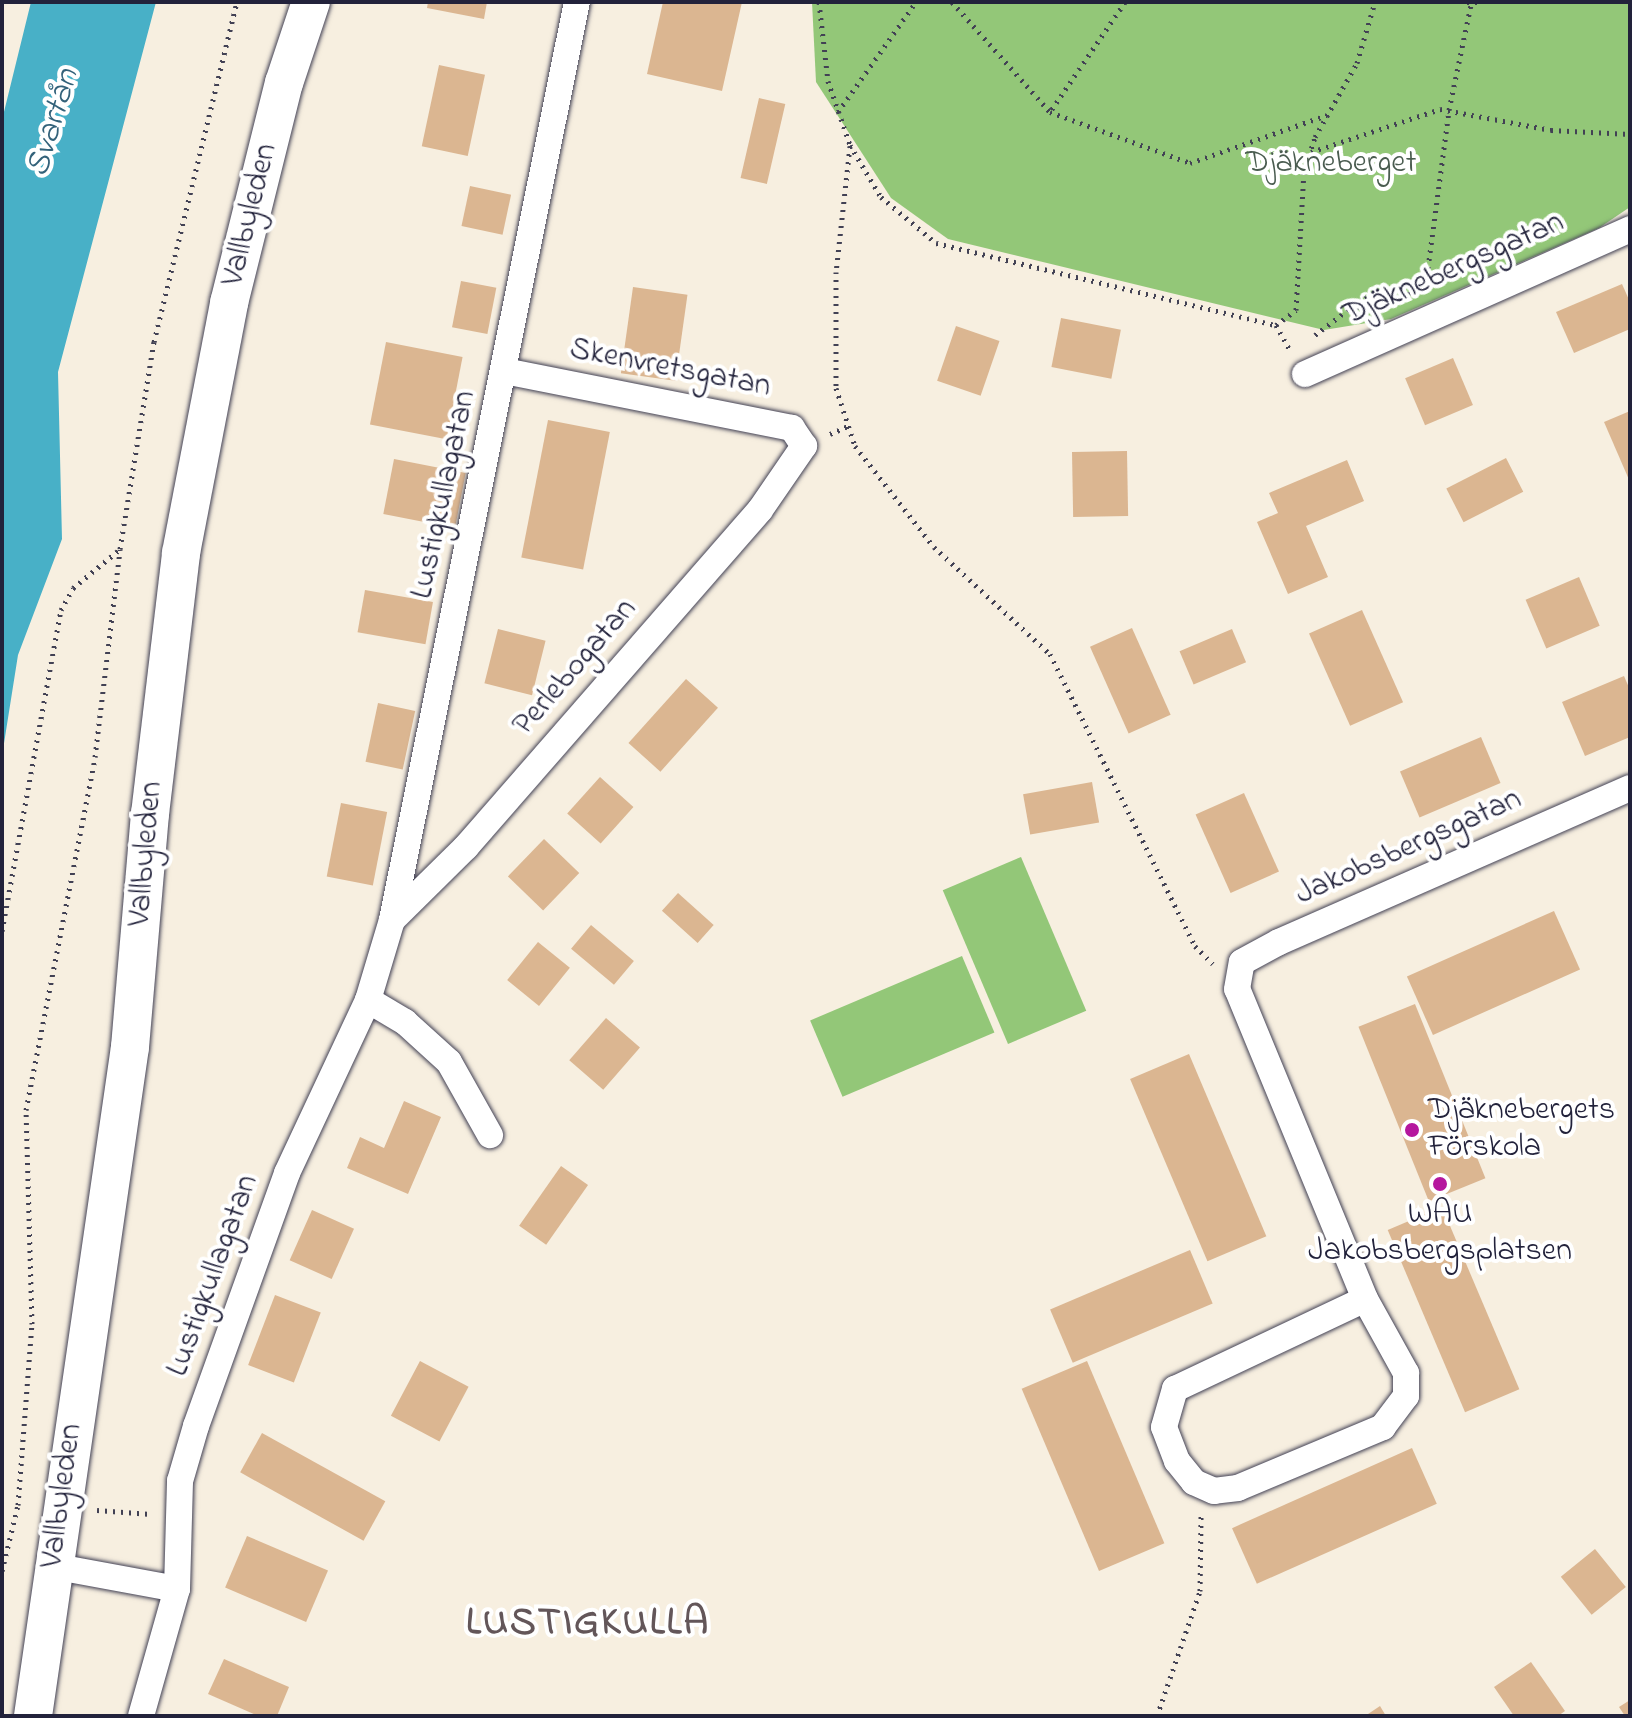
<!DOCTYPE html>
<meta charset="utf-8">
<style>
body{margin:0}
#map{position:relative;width:1632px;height:1718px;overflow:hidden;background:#f7efe0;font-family:"Indie Flower",sans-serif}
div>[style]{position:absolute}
.green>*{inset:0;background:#93c778;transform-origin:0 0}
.water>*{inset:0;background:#48b0c7}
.building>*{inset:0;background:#dbb691;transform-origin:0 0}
.path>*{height:5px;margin-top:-2.5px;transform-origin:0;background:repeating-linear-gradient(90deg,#424154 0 2px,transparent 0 8px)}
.roads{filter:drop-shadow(0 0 2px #424154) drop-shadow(0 0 2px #424154)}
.street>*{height:26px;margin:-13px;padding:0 13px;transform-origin:13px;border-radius:13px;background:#fff}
.secondary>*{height:38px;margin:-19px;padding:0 19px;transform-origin:19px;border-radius:19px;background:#fff}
.dots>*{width:22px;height:22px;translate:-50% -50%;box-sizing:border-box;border:4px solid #fff;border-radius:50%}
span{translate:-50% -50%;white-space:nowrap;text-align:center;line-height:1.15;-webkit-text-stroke:8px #fff;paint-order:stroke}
.park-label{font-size:32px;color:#4a5c50}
.street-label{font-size:32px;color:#22223b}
.poi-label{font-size:32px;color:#22223b}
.left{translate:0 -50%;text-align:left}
.water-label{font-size:34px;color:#33627a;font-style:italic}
.district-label{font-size:40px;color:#635659;font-weight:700;letter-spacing:2px}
.frame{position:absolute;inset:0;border:4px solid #22223b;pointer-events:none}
</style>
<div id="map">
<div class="green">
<div style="clip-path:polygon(812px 2px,1630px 2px,1630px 207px,1599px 228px,1391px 319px,1324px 330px,948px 239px,891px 198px,816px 82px)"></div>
<div style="left:1021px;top:857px;width:167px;height:85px;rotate:67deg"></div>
<div style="left:962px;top:956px;width:83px;height:165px;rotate:67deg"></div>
</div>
<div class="water">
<div style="clip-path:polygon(31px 2px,156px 2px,58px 372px,62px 539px,18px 655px,2px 756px,2px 120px)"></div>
</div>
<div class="building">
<div style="clip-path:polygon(428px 2px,487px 2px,484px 19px,427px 8px)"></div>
<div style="clip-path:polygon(663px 2px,742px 2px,722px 91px,647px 74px)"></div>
<div style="left:439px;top:65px;width:47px;height:83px;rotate:12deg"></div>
<div style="left:759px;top:98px;width:27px;height:82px;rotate:13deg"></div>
<div style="left:470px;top:186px;width:42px;height:41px;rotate:12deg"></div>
<div style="left:461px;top:281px;width:36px;height:47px;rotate:11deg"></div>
<div style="clip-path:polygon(1622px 284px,1630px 302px,1630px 329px,1574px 353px,1556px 312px)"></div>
<div style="left:633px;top:287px;width:55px;height:87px;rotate:8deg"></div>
<div style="left:1061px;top:318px;width:61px;height:50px;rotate:11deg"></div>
<div style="left:956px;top:326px;width:46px;height:58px;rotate:19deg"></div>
<div style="left:386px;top:342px;width:78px;height:84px;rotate:11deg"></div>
<div style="left:1453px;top:358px;width:51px;height:52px;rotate:67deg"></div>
<div style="clip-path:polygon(1630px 411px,1630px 482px,1604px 422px)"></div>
<div style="left:548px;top:420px;width:63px;height:140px;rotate:11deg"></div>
<div style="left:1127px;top:451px;width:65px;height:55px;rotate:89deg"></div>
<div style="left:1506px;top:458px;width:38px;height:67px;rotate:63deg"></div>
<div style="left:394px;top:459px;width:73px;height:56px;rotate:11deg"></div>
<div style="clip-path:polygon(1347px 460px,1364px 501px,1306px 526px,1328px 577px,1288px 594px,1257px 522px,1278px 513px,1269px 493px)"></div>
<div style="left:1579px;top:577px;width:53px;height:58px;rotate:67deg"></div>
<div style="left:365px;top:590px;width:69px;height:43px;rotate:10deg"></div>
<div style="left:1362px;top:610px;width:101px;height:58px;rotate:66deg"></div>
<div style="left:1132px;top:628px;width:95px;height:46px;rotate:66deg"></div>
<div style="left:498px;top:629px;width:49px;height:56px;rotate:14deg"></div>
<div style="left:1232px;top:629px;width:36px;height:57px;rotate:67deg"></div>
<div style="clip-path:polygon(1624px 676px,1630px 690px,1630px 737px,1585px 756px,1562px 702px)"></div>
<div style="left:686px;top:679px;width:43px;height:86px;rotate:42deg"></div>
<div style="left:378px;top:703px;width:38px;height:60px;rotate:12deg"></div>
<div style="left:1481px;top:737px;width:50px;height:88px;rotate:67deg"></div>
<div style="left:600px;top:777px;width:45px;height:49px;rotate:42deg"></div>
<div style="left:1092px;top:782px;width:41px;height:70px;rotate:80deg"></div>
<div style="left:1244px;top:793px;width:86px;height:53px;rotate:66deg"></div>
<div style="left:341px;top:803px;width:47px;height:75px;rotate:11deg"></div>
<div style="left:544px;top:839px;width:49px;height:52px;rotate:44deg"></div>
<div style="left:678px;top:893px;width:48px;height:24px;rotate:42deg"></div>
<div style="left:1554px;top:911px;width:64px;height:161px;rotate:66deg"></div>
<div style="left:591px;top:925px;width:56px;height:31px;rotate:40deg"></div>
<div style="left:538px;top:942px;width:41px;height:49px;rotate:39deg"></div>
<div style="left:1415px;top:1004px;width:188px;height:61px;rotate:68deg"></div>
<div style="left:606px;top:1018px;width:45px;height:56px;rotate:41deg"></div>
<div style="left:1189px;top:1054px;width:198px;height:64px;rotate:67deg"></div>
<div style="clip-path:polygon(404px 1101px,441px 1117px,408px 1194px,347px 1168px,360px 1137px,384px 1148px)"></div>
<div style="left:561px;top:1166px;width:33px;height:73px;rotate:35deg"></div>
<div style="left:1442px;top:1207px;width:198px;height:59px;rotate:67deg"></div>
<div style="left:312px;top:1210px;width:46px;height:55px;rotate:24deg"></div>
<div style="left:1190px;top:1250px;width:58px;height:152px;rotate:67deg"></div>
<div style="left:275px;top:1295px;width:49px;height:75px;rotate:21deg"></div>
<div style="left:420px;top:1361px;width:55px;height:62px;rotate:28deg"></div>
<div style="left:1087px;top:1361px;width:198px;height:71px;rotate:67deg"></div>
<div style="left:262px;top:1433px;width:141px;height:45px;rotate:29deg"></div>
<div style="left:1412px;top:1448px;width:61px;height:197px;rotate:66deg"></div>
<div style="left:247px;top:1536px;width:88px;height:56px;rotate:23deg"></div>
<div style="left:1595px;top:1549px;width:49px;height:44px;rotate:51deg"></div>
<div style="clip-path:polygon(224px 1659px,289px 1687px,277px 1716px,258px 1716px,208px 1694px)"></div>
<div style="clip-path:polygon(1531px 1662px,1565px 1711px,1558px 1716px,1514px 1716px,1494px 1687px)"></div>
<div style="clip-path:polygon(1630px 1700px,1630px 1716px,1625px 1716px,1619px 1707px)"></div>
<div style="clip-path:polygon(1380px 1706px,1386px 1716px,1365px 1716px)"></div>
</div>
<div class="path">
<div style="left:819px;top:2px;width:80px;rotate:83.5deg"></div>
<div style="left:828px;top:81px;width:68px;rotate:71deg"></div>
<div style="left:850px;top:145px;width:61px;rotate:59.2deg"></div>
<div style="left:881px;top:197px;width:72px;rotate:39.9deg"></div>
<div style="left:936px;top:243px;width:350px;rotate:13.6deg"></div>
<div style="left:1276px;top:325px;width:25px;rotate:-37deg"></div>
<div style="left:1296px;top:310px;width:139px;rotate:-86.7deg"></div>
<div style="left:1304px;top:171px;width:36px;rotate:-72deg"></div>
<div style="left:1315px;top:137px;width:85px;rotate:-60.4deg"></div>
<div style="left:1357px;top:63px;width:64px;rotate:-73.6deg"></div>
<div style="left:952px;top:2px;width:147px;rotate:48.3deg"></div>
<div style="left:1125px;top:2px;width:133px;rotate:124.3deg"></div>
<div style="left:1050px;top:112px;width:149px;rotate:20deg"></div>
<div style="left:1190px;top:163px;width:145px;rotate:-19.3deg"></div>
<div style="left:1467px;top:2px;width:12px"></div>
<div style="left:838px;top:112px;width:135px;rotate:-54.7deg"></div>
<div style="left:850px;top:146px;width:127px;rotate:96.3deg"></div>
<div style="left:836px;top:272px;width:116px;rotate:90deg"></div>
<div style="left:836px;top:388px;width:61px;rotate:71.9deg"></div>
<div style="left:855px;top:446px;width:128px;rotate:52deg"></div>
<div style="left:934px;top:547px;width:158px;rotate:42.7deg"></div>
<div style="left:1050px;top:654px;width:326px;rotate:63.6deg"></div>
<div style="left:1195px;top:946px;width:25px;rotate:45deg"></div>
<div style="left:1311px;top:152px;width:136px;rotate:-18.4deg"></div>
<div style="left:1440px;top:109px;width:113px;rotate:10.7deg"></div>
<div style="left:1551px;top:130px;width:79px;rotate:2.9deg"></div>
<div style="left:1276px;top:325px;width:31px;rotate:61deg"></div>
<div style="left:1315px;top:335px;width:43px;rotate:-37.4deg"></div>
<div style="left:1349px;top:309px;width:62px;rotate:-14deg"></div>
<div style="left:1409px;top:294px;width:32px;rotate:-54deg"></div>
<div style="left:1428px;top:268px;width:159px;rotate:-82.4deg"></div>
<div style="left:1449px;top:110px;width:107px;rotate:-78.2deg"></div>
<div style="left:830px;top:434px;width:20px;rotate:-24deg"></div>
<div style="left:2px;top:931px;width:326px;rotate:-79.6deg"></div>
<div style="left:61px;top:610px;width:25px;rotate:-61deg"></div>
<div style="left:73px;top:588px;width:60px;rotate:-39.6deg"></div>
<div style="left:97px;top:1510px;width:54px;rotate:4.2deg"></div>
<div style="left:2px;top:1571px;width:68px;rotate:-76.4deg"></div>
<div style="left:18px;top:1505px;width:182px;rotate:-85.6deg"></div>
<div style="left:32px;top:1324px;width:214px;rotate:-91.6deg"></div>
<div style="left:26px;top:1110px;width:360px;rotate:-78.9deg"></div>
<div style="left:95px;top:757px;width:209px;rotate:-83.1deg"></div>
<div style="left:120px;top:549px;width:210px;rotate:-80.7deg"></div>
<div style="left:154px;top:342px;width:350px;rotate:-76.3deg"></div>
<div style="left:1157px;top:1716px;width:132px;rotate:-71deg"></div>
<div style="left:1200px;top:1591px;width:75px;rotate:-89.2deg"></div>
</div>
<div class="roads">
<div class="street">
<div style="left:1305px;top:374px;width:356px;rotate:-24deg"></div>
<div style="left:392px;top:920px;width:104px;rotate:-44.6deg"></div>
<div style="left:466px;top:847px;width:447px;rotate:-48.9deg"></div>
<div style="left:760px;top:510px;width:78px;rotate:-55.5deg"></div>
<div style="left:804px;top:446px;width:22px;rotate:-124deg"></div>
<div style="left:792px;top:428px;width:293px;rotate:-168.8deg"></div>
<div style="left:368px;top:1000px;width:43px;rotate:30.7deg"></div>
<div style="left:405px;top:1022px;width:59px;rotate:42.3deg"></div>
<div style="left:449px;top:1062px;width:84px;rotate:60.7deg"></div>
<div style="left:1365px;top:1299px;width:85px;rotate:61deg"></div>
<div style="left:1406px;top:1373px;width:23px;rotate:90deg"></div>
<div style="left:1406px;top:1396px;width:39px;rotate:127deg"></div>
<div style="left:1383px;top:1427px;width:157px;rotate:157.2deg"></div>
<div style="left:1238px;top:1488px;width:24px;rotate:173deg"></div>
<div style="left:1214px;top:1491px;width:22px;rotate:-156deg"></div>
<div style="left:1194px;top:1482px;width:27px;rotate:-129deg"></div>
<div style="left:1177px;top:1461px;width:36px;rotate:-111deg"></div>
<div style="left:1164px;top:1427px;width:40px;rotate:-74deg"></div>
<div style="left:1175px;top:1389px;width:210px;rotate:-25.3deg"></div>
<div style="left:1365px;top:1299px;width:335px;rotate:-112.4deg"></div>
<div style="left:1237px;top:989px;width:27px;rotate:-80deg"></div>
<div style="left:1242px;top:962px;width:42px;rotate:-28.4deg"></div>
<div style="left:1279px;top:942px;width:383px;rotate:-23.7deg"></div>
<div style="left:52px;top:1566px;width:127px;rotate:10.4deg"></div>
<div style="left:141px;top:1716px;width:132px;rotate:-74.2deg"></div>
<div style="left:177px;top:1589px;width:108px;rotate:-88.4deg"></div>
<div style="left:180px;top:1481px;width:57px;rotate:-73.8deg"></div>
<div style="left:196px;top:1426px;width:269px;rotate:-70.2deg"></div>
<div style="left:287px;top:1173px;width:191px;rotate:-64.9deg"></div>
<div style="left:368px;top:1000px;width:84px;rotate:-73.3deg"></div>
<div style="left:392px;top:920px;width:936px;rotate:-78.61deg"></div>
</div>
<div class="secondary">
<div style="left:33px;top:1716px;width:676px;rotate:-81.75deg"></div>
<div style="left:130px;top:1047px;width:234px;rotate:-85.1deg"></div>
<div style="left:150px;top:814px;width:263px;rotate:-83.2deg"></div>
<div style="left:181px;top:553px;width:255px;rotate:-79.1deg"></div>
<div style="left:229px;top:303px;width:227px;rotate:-76deg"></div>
<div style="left:284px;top:83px;width:85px;rotate:-71.6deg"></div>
</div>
</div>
<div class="dots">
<div style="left:1412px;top:1130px;background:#b5179e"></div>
<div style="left:1440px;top:1184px;background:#b5179e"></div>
</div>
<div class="park-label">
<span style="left:1331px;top:164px">Djäkneberget</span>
</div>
<div class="street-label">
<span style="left:251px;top:215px;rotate:-76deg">Vallbyleden</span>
<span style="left:1454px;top:270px;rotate:-24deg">Djäknebergsgatan</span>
<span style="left:670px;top:369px;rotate:11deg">Skenvretsgatan</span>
<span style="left:445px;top:495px;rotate:-78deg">Lustigkullagatan</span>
<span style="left:576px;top:668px;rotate:-49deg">Perlebogatan</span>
<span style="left:1409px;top:848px;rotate:-24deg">Jakobsbergsgatan</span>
<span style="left:147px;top:854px;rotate:-85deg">Vallbyleden</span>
<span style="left:214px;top:1276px;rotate:-70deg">Lustigkullagatan</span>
<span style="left:63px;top:1496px;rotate:-82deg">Vallbyleden</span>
</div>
<div class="poi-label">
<span class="left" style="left:1428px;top:1130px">Djäknebergets<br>Förskola</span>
<span style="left:1440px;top:1234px">WAU<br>Jakobsbergsplatsen</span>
</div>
<div class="water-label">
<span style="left:54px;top:123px;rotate:-73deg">Svartån</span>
</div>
<div class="district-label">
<span style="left:588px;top:1624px">LUSTIGKULLA</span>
</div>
<div class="frame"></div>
</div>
